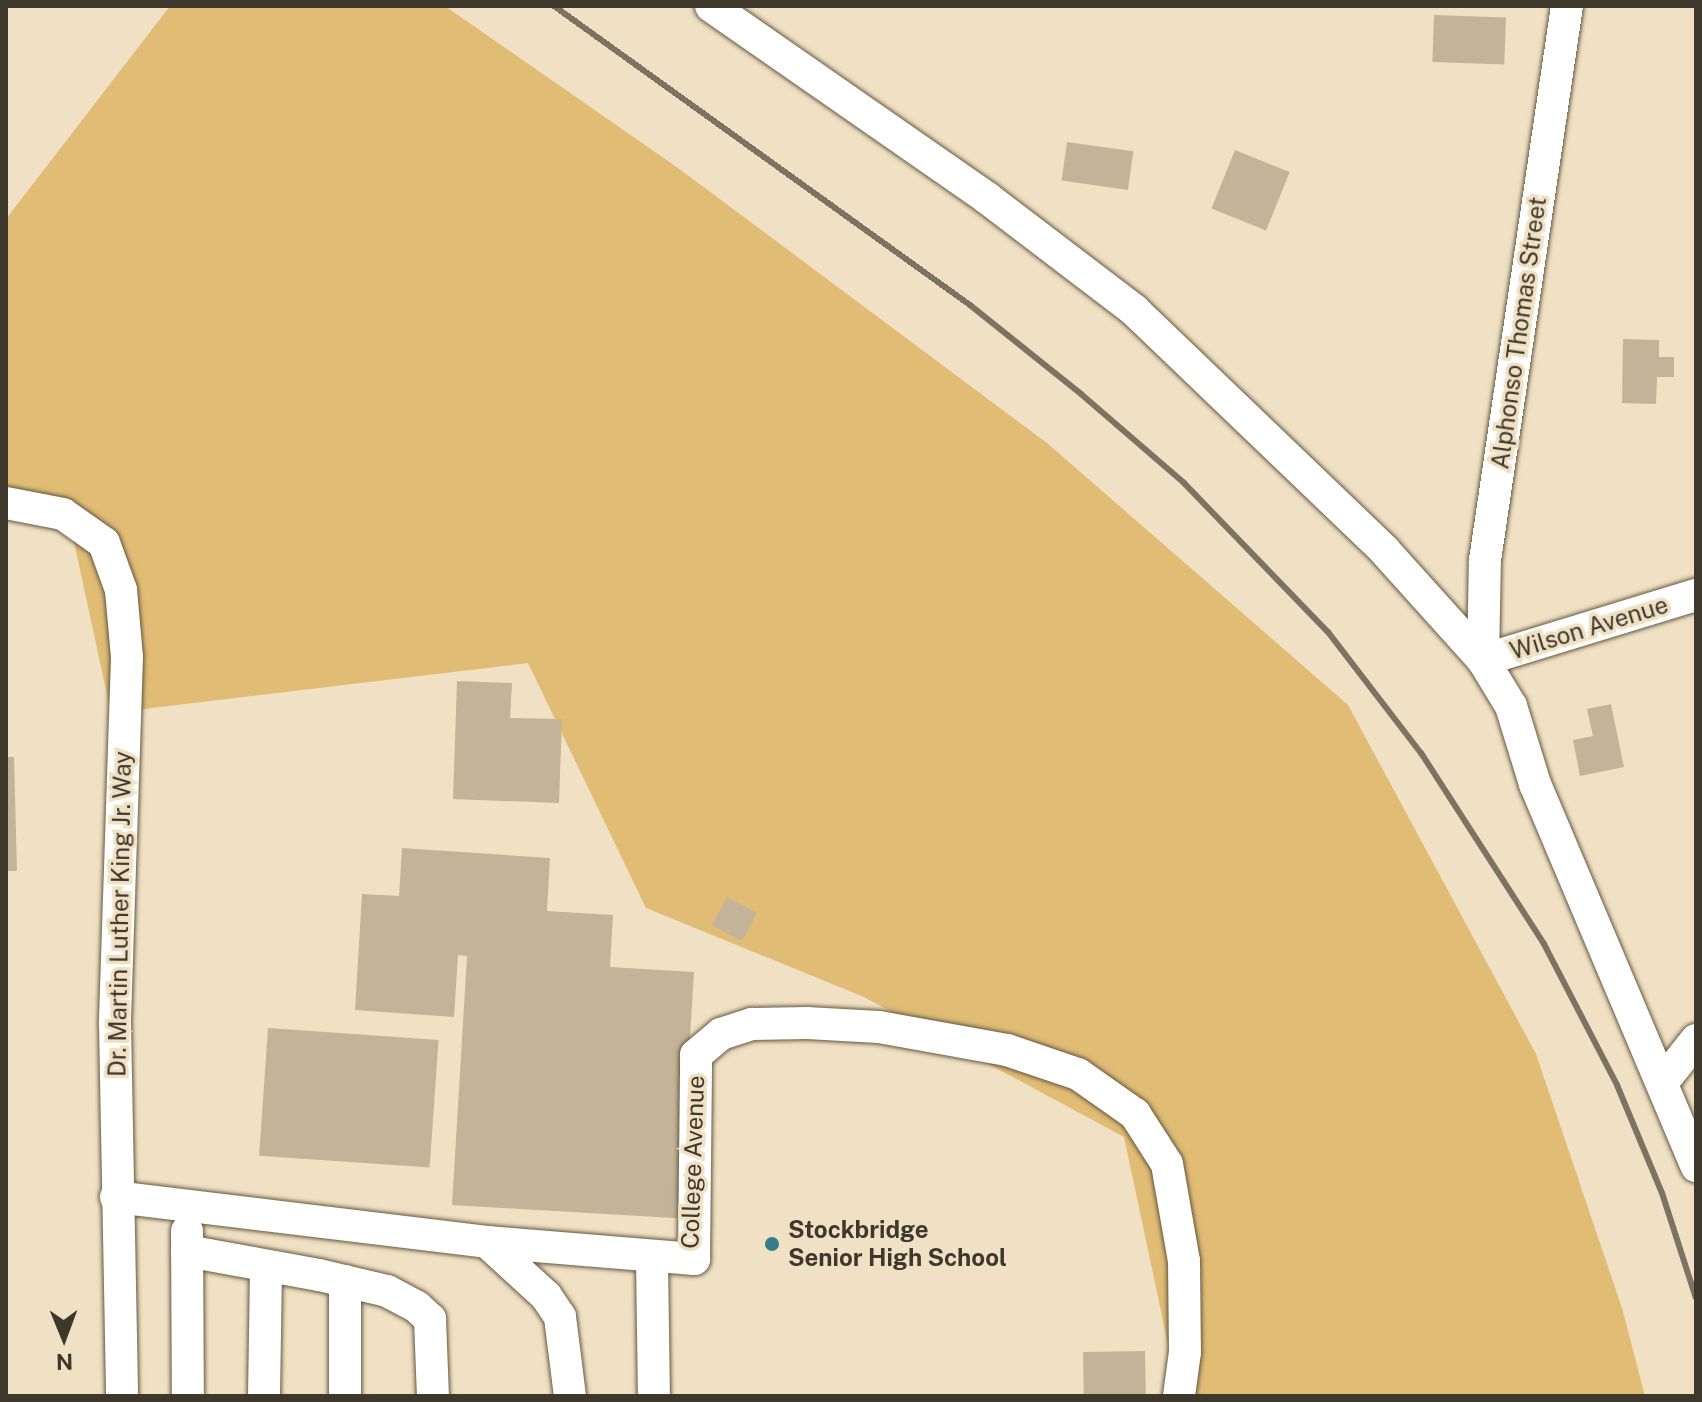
<!DOCTYPE html>
<style>
body{margin:0}
#map{position:relative;width:1702px;height:1402px;overflow:hidden;background:#f0e1c4;font-family:"Public Sans",sans-serif}
div>[style]{position:absolute}
.green>*{inset:0;background:#e1bc75}
.building>*{inset:0;background:#c3b499;transform-origin:0 0}
.roads{filter:drop-shadow(0 0 2px #65573f) drop-shadow(0 0 2px #65573f)}
.minor>*{height:32px;margin:-16px;padding:0 16px;transform-origin:16px;border-radius:16px;background:#fff}
.rail>*{height:6px;margin:-3px;padding:0 3px;transform-origin:3px;border-radius:3px;background:#7d7362}
.dots>*{width:22px;height:22px;translate:-50% -50%;box-sizing:border-box;border:4px solid #f0e1c4;border-radius:50%}
span{translate:-50% -50%;white-space:nowrap;text-align:center;line-height:1.15;-webkit-text-stroke:7px #f0e1c4;paint-order:stroke}
.street-label{font-size:24px;color:#3d372c}
.poi-label{font-size:24px;color:#3d372c;font-weight:700}
.left{translate:0 -50%;text-align:left}
.frame{position:absolute;inset:0;border:8px solid #3d372c;pointer-events:none}
.north{position:absolute;left:24px;top:1298px;width:80px;height:80px;-webkit-text-stroke:6px #f0e1c4;paint-order:stroke;rotate:179deg;font-size:22px;font-weight:700;line-height:32px;text-align:center;color:#3d372c}
.north::after{content:'';display:block;margin:auto;width:28px;height:36px;background:#3d372c;clip-path:polygon(50% 0,100% 100%,50% 72%,0 100%)}
</style>
<div id="map">
<div class="green">
<div style="clip-path:polygon(170px 6px,445px 6px,678px 168px,1047px 443px,1348px 705px,1536px 1054px,1622px 1308px,1645px 1396px,1179px 1396px,1124px 1137px,864px 997px,646px 908px,528px 663px,111px 713px,66px 505px,6px 504px,6px 219px)"></div>
</div>
<div class="building">
<div style="left:1434px;top:15px;width:72px;height:47px;rotate:2deg"></div>
<div style="left:1067px;top:142px;width:67px;height:39px;rotate:8deg"></div>
<div style="left:1235px;top:150px;width:59px;height:63px;rotate:22deg"></div>
<div style="clip-path:polygon(1623px 339px,1659px 340px,1659px 357px,1674px 357px,1674px 377px,1657px 377px,1656px 404px,1622px 403px)"></div>
<div style="clip-path:polygon(457px 681px,512px 683px,510px 718px,562px 719px,559px 803px,453px 799px)"></div>
<div style="clip-path:polygon(1611px 704px,1624px 767px,1580px 776px,1573px 740px,1593px 736px,1587px 709px)"></div>
<div style="clip-path:polygon(6px 757px,14px 757px,17px 871px,6px 871px)"></div>
<div style="clip-path:polygon(402px 848px,550px 858px,547px 911px,613px 915px,610px 967px,694px 972px,680px 1202px,691px 1219px,452px 1205px,467px 956px,458px 955px,454px 1017px,355px 1010px,362px 894px,399px 896px)"></div>
<div style="left:727px;top:897px;width:34px;height:32px;rotate:28deg"></div>
<div style="left:268px;top:1028px;width:171px;height:128px;rotate:4deg"></div>
<div style="left:1145px;top:1351px;width:45px;height:62px;rotate:89deg"></div>
</div>
<div class="roads">
<div class="minor">
<div style="left:711px;top:6px;width:336px;rotate:34.8deg"></div>
<div style="left:987px;top:198px;width:185px;rotate:37.3deg"></div>
<div style="left:1134px;top:310px;width:347px;rotate:43.8deg"></div>
<div style="left:1384px;top:550px;width:148px;rotate:48deg"></div>
<div style="left:1483px;top:660px;width:54px;rotate:58.7deg"></div>
<div style="left:1511px;top:706px;width:82px;rotate:72.9deg"></div>
<div style="left:1535px;top:784px;width:415px;rotate:67.1deg"></div>
<div style="left:6px;top:503px;width:58px;rotate:10.9deg"></div>
<div style="left:63px;top:514px;width:50px;rotate:35.3deg"></div>
<div style="left:104px;top:543px;width:50px;rotate:70.1deg"></div>
<div style="left:121px;top:590px;width:67px;rotate:84.9deg"></div>
<div style="left:127px;top:657px;width:368px;rotate:91.9deg"></div>
<div style="left:115px;top:1025px;width:371px;rotate:88.9deg"></div>
<div style="left:1483px;top:660px;width:100px;rotate:-88.9deg"></div>
<div style="left:1485px;top:560px;width:560px;rotate:-81.58deg"></div>
<div style="left:1483px;top:660px;width:223px;rotate:-17deg"></div>
<div style="left:1662px;top:1083px;width:55px;rotate:-51.7deg"></div>
<div style="left:116px;top:1197px;width:374px;rotate:6.9deg"></div>
<div style="left:487px;top:1242px;width:208px;rotate:4.7deg"></div>
<div style="left:694px;top:1259px;width:204px;rotate:-89.4deg"></div>
<div style="left:696px;top:1055px;width:33px;rotate:-40deg"></div>
<div style="left:721px;top:1034px;width:33px;rotate:-18deg"></div>
<div style="left:752px;top:1024px;width:55px;rotate:-1deg"></div>
<div style="left:807px;top:1023px;width:72px;rotate:3.2deg"></div>
<div style="left:879px;top:1027px;width:130px;rotate:10.2deg"></div>
<div style="left:1007px;top:1050px;width:75px;rotate:18.7deg"></div>
<div style="left:1078px;top:1074px;width:70px;rotate:35.1deg"></div>
<div style="left:1135px;top:1114px;width:59px;rotate:57.4deg"></div>
<div style="left:1167px;top:1164px;width:98px;rotate:80.1deg"></div>
<div style="left:1184px;top:1261px;width:91px;rotate:89.4deg"></div>
<div style="left:1185px;top:1352px;width:44px;rotate:97.8deg"></div>
<div style="left:187px;top:1231px;width:165px;rotate:89.7deg"></div>
<div style="left:487px;top:1242px;width:80px;rotate:42.5deg"></div>
<div style="left:546px;top:1296px;width:25px;rotate:56deg"></div>
<div style="left:560px;top:1317px;width:80px;rotate:82.8deg"></div>
<div style="left:187px;top:1251px;width:134px;rotate:10.3deg"></div>
<div style="left:319px;top:1275px;width:70px;rotate:13.2deg"></div>
<div style="left:387px;top:1291px;width:34px;rotate:28deg"></div>
<div style="left:417px;top:1307px;width:18px;rotate:43deg"></div>
<div style="left:430px;top:1319px;width:77px;rotate:87.8deg"></div>
<div style="left:652px;top:1258px;width:138px;rotate:89.2deg"></div>
<div style="left:264px;top:1396px;width:130px;rotate:-89.1deg"></div>
<div style="left:345px;top:1396px;width:115px;rotate:-90deg"></div>
</div>
</div>
<div class="rail">
<div style="left:554px;top:6px;width:512px;rotate:35.71deg"></div>
<div style="left:970px;top:305px;width:142px;rotate:38.7deg"></div>
<div style="left:1081px;top:394px;width:136px;rotate:40.8deg"></div>
<div style="left:1184px;top:483px;width:207px;rotate:46deg"></div>
<div style="left:1328px;top:632px;width:153px;rotate:52.5deg"></div>
<div style="left:1421px;top:753px;width:227px;rotate:57.2deg"></div>
<div style="left:1544px;top:944px;width:159px;rotate:62.6deg"></div>
<div style="left:1617px;top:1085px;width:117px;rotate:67.4deg"></div>
<div style="left:1662px;top:1193px;width:110px;rotate:72.1deg"></div>
</div>
<div class="dots">
<div style="left:772px;top:1244px;background:#397c8c"></div>
</div>
<div class="street-label">
<span style="left:1519px;top:333px;rotate:-82deg">Alphonso Thomas Street</span>
<span style="left:1589px;top:628px;rotate:-17deg">Wilson Avenue</span>
<span style="left:120px;top:914px;rotate:-89deg">Dr. Martin Luther King Jr. Way</span>
<span style="left:693px;top:1162px;rotate:-88deg">College Avenue</span>
</div>
<div class="poi-label">
<span class="left" style="left:788px;top:1244px">Stockbridge<br>Senior High School</span>
</div>
<div class="frame"></div>
<div class="north">N</div>
</div>
